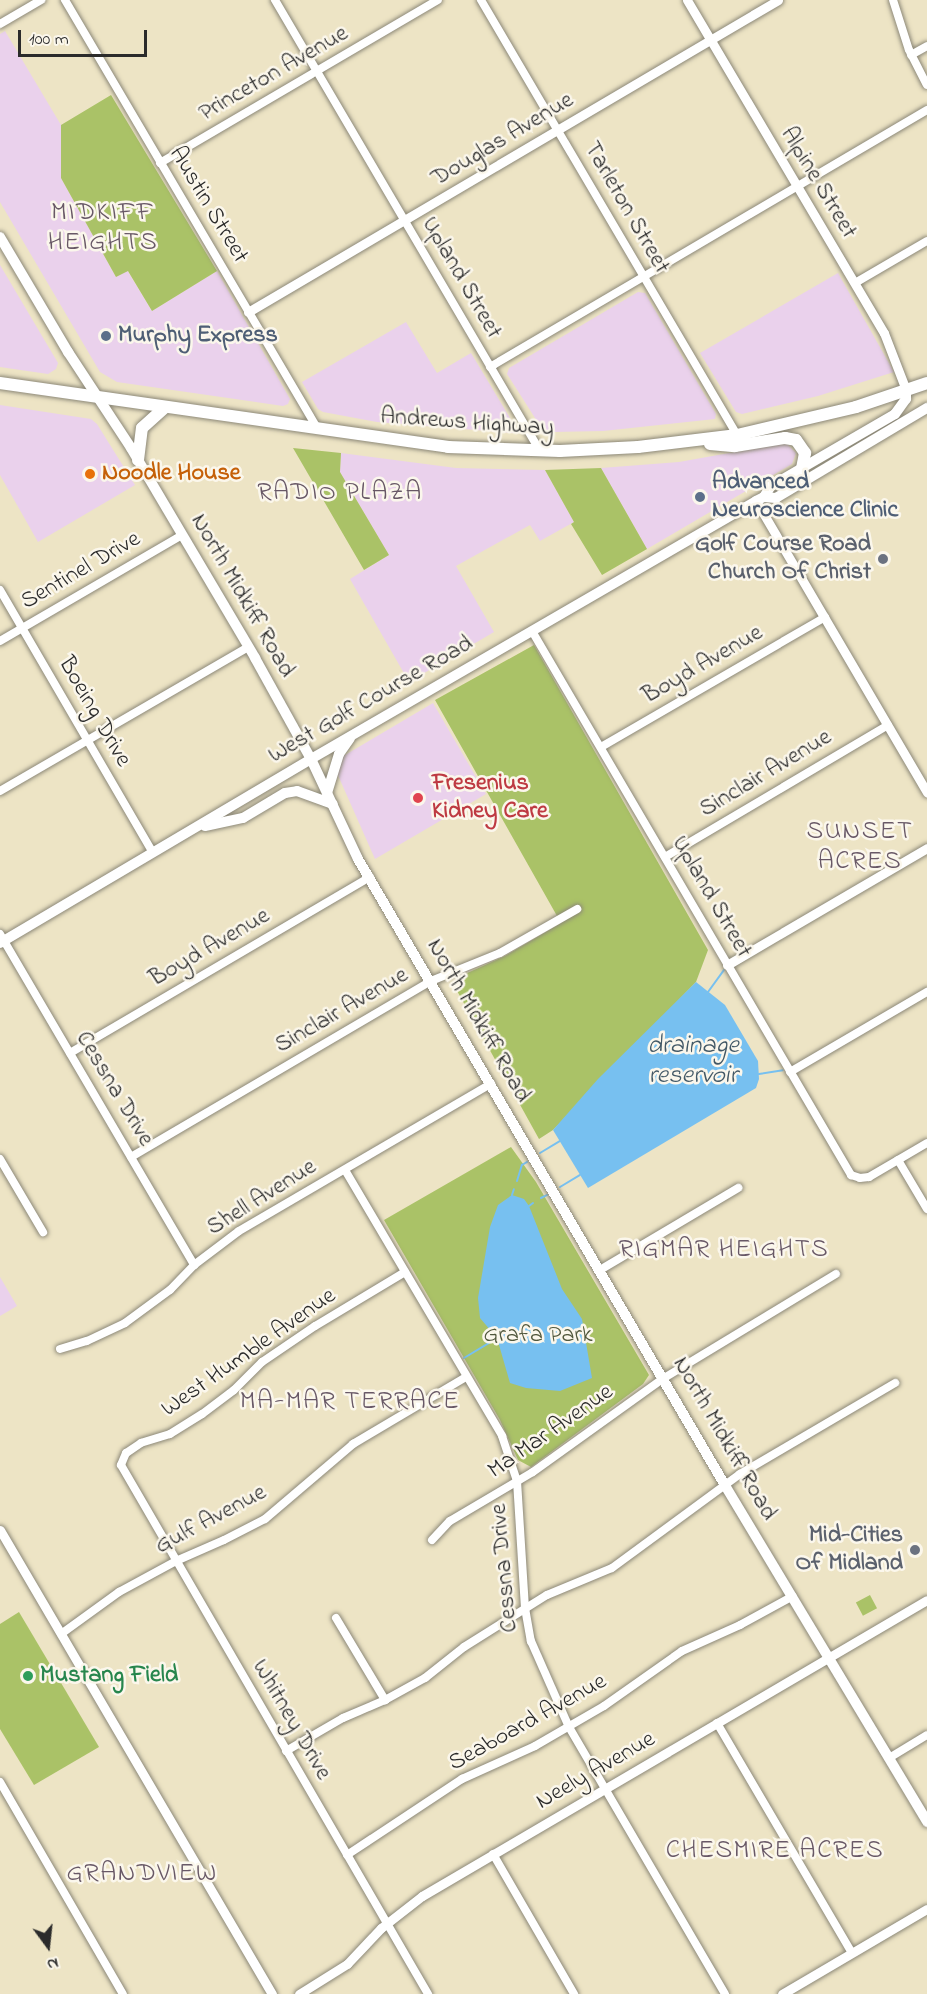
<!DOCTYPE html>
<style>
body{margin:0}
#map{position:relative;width:927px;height:1994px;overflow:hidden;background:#ede4c5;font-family:"Indie Flower",sans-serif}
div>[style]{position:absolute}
.built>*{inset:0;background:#ead1ec}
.green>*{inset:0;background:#aac267;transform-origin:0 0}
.water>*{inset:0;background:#77c0f0}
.stream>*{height:2px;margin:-1px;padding:0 1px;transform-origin:1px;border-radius:1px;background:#77c0f0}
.roads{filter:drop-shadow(0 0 2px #8c8878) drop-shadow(0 0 2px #8c8878)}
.minor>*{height:8px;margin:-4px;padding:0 4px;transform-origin:4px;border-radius:4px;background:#fff}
.tertiary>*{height:9px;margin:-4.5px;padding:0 4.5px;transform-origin:4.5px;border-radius:4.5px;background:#fff}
.secondary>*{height:10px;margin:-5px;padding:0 5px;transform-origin:5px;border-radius:5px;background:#fff}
.primary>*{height:12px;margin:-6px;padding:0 6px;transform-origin:6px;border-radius:6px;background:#fff}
.dots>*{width:16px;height:16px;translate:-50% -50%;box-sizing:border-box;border:3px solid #fbf7ec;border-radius:50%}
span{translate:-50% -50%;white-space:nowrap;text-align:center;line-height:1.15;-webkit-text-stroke:5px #fbf7ec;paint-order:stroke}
.street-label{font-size:24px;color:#2b2b2b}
.service-label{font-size:24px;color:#4e5e75;font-weight:700}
.left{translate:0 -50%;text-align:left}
.food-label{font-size:24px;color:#c56008;font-weight:700}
.worship-label{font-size:24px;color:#5b616d;font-weight:700}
.right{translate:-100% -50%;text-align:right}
.health-label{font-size:24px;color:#be3a42;font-weight:700}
.park-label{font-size:24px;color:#51583d}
.leisure-label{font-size:24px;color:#27864d;font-weight:700}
.neighbourhood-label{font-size:26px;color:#685866;letter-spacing:1.5px}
.water-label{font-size:26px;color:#425866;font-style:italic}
.north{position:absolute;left:18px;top:1916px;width:60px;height:60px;-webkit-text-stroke:4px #fbf7ec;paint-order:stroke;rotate:165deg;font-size:16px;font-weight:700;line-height:24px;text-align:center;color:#2b2b2b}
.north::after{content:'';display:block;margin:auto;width:21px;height:27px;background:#2b2b2b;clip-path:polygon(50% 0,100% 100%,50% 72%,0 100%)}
.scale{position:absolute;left:18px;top:30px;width:129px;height:27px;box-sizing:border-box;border:3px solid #2b2b2b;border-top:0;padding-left:8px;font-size:18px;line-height:21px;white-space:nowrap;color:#2b2b2b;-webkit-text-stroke:4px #fbf7ec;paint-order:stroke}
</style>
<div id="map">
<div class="built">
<div style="clip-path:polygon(5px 31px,61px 125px,61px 178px,116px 277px,127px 270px,152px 311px,217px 271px,290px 399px,288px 404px,283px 406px,117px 382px,100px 372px,0 202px,0 34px)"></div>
<div style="clip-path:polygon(0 265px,58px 363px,56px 369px,48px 374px,0 367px)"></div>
<div style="clip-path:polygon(838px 273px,894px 372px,818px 396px,742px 414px,736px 412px,700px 353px)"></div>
<div style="clip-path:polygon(638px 292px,645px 293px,716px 414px,715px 419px,603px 431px,553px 432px,542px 429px,507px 374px,509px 368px)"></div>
<div style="clip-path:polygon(406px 322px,437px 373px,471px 353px,513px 423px,513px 433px,377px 422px,323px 412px,318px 409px,302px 382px)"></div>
<div style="clip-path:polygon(0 405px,91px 419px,97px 424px,135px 485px,38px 542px,0 475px)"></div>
<div style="clip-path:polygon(780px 444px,787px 444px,796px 453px,792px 464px,647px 549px,601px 468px,679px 462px)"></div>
<div style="clip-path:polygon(341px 453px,456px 468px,545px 470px,574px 522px,540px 541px,530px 525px,456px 566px,494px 632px,409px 682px,350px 579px,389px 555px,340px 472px)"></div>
<div style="clip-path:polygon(433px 703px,486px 794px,375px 859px,337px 773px,340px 758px)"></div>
<div style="clip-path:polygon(0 1277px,17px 1306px,0 1316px)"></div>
</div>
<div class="green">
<div style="clip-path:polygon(111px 95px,217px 271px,152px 311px,128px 271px,116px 277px,61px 178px,61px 125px)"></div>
<div style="clip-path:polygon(293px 448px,341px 453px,340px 472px,389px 555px,364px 570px)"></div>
<div style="clip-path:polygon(601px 468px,647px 549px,602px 575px,571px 524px,574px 522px,545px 470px)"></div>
<div style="clip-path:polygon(534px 645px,708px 950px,696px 982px,553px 1130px,539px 1139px,456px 989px,465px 974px,505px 956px,561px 923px,435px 700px)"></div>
<div style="clip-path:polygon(511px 1147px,536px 1182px,649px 1375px,643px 1384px,531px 1467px,518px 1460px,500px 1420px,384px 1220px)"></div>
<div style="left:870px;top:1595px;width:15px;height:16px;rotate:62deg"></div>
<div style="clip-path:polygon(19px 1612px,99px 1747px,34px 1785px,0 1729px,0 1624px)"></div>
</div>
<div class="water">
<div style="clip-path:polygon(696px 982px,725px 1005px,758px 1061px,759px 1079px,756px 1088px,588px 1188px,553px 1130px,598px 1079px)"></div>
<div style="clip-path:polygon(512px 1195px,524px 1199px,529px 1206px,562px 1289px,582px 1319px,592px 1378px,560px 1391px,526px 1388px,510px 1383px,497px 1338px,480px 1318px,478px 1298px,490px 1227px,498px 1205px)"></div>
</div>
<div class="stream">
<div style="left:708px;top:992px;width:27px;rotate:-54deg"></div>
<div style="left:759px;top:1074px;width:24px;rotate:-9deg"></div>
<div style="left:540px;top:1153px;width:23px;rotate:-31deg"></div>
<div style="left:517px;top:1181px;width:17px;rotate:-73deg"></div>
<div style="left:522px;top:1165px;width:6px;rotate:-31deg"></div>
<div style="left:560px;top:1187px;width:23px;rotate:-31deg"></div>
<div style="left:512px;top:1195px;width:6px;rotate:-72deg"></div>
<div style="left:541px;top:1198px;width:7px;rotate:-27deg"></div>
<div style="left:529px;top:1206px;width:5px;rotate:-37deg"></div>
<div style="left:464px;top:1358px;width:39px;rotate:-31deg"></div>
</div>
<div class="roads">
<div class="minor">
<div style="left:65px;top:0;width:497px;rotate:59.5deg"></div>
<div style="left:275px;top:0;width:523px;rotate:59.56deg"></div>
<div style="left:481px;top:0;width:505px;rotate:59.52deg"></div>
<div style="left:893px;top:0;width:52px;rotate:72.3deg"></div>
<div style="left:909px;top:50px;width:39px;rotate:63deg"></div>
<div style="left:0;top:24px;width:48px;rotate:-30.3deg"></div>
<div style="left:911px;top:55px;width:18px;rotate:-29deg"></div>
<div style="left:160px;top:163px;width:322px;rotate:-30.4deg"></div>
<div style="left:855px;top:283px;width:83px;rotate:-30.3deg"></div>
<div style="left:490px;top:367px;width:507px;rotate:-30.46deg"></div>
<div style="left:0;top:590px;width:304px;rotate:59.8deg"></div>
<div style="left:532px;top:631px;width:631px;rotate:59.61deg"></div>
<div style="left:851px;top:1175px;width:9px;rotate:18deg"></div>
<div style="left:860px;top:1178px;width:9px;rotate:-6deg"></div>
<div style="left:869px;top:1177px;width:67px;rotate:-30.4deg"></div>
<div style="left:0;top:641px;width:211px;rotate:-30.2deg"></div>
<div style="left:601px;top:747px;width:259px;rotate:-30.1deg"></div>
<div style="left:0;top:791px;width:287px;rotate:-30.1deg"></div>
<div style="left:665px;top:857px;width:259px;rotate:-30.6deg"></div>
<div style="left:0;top:934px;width:384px;rotate:59.6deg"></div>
<div style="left:70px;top:1053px;width:348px;rotate:-30.4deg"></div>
<div style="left:790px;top:1072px;width:159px;rotate:-30.3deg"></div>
<div style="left:131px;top:1157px;width:348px;rotate:-30.4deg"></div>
<div style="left:431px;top:981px;width:74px;rotate:-22.1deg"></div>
<div style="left:500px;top:953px;width:89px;rotate:-29.7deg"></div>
<div style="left:0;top:1159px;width:85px;rotate:59.5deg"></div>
<div style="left:898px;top:1160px;width:57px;rotate:59.4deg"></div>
<div style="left:345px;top:1170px;width:309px;rotate:59.4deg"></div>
<div style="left:502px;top:1436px;width:47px;rotate:71.6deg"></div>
<div style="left:517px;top:1481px;width:127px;rotate:86.4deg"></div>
<div style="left:525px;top:1608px;width:34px;rotate:80deg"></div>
<div style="left:531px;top:1641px;width:94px;rotate:66.2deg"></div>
<div style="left:569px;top:1727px;width:309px;rotate:59.7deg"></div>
<div style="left:600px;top:1270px;width:161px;rotate:-30.7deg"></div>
<div style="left:405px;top:1272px;width:105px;rotate:149deg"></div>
<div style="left:315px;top:1326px;width:64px;rotate:145.8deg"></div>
<div style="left:262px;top:1362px;width:40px;rotate:135deg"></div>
<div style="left:234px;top:1390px;width:40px;rotate:143deg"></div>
<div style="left:202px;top:1414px;width:38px;rotate:148deg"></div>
<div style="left:170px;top:1434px;width:30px;rotate:163deg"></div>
<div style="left:141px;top:1443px;width:18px;rotate:146deg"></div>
<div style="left:126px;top:1453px;width:13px;rotate:113deg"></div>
<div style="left:121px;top:1465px;width:612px;rotate:59.87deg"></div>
<div style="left:60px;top:1349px;width:28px;rotate:-17deg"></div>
<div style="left:87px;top:1341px;width:42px;rotate:-25.3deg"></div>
<div style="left:125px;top:1323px;width:56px;rotate:-36.3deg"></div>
<div style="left:170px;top:1290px;width:35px;rotate:-46deg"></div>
<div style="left:194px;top:1265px;width:56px;rotate:-37.1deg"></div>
<div style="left:239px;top:1231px;width:292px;rotate:-30.3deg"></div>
<div style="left:432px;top:1540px;width:26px;rotate:-47deg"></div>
<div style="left:450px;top:1521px;width:96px;rotate:-30.6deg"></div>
<div style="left:533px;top:1472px;width:161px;rotate:-35.7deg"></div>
<div style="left:664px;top:1378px;width:201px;rotate:-31.2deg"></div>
<div style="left:336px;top:1618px;width:96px;rotate:59.1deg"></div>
<div style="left:61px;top:1634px;width:72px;rotate:-35.9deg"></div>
<div style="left:119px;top:1592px;width:65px;rotate:-28.5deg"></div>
<div style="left:176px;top:1561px;width:52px;rotate:-23.6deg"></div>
<div style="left:224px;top:1540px;width:46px;rotate:-27.1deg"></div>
<div style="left:265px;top:1519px;width:116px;rotate:-40.4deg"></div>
<div style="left:353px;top:1444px;width:131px;rotate:-30.7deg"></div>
<div style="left:717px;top:1723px;width:267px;rotate:59.6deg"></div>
<div style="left:286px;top:1751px;width:66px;rotate:-30.1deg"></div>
<div style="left:343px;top:1718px;width:46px;rotate:-23.2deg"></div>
<div style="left:385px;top:1700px;width:46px;rotate:-28.8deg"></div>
<div style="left:425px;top:1678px;width:50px;rotate:-38.5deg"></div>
<div style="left:464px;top:1647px;width:98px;rotate:-32.1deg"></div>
<div style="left:547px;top:1595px;width:70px;rotate:-22.6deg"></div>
<div style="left:612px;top:1568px;width:159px;rotate:-36.3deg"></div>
<div style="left:740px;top:1474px;width:180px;rotate:-30.4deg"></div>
<div style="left:889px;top:1758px;width:44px;rotate:-31.2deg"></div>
<div style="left:0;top:1782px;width:245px;rotate:59.9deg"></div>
<div style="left:493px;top:1854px;width:162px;rotate:59.9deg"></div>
<div style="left:347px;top:1855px;width:138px;rotate:-33.5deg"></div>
<div style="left:462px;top:1779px;width:80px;rotate:-24.3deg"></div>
<div style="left:535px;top:1746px;width:80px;rotate:-30.1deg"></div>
<div style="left:604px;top:1706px;width:95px;rotate:-35.2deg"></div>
<div style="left:682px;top:1651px;width:64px;rotate:-24.1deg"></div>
<div style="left:740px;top:1625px;width:60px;rotate:-28.7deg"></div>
</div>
<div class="tertiary">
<div style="left:687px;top:0;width:387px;rotate:59.4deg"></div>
<div style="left:884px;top:333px;width:61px;rotate:68.9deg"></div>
<div style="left:248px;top:312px;width:615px;rotate:-30.48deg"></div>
<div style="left:756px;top:501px;width:338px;rotate:59.6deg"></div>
<div style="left:727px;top:965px;width:232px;rotate:-30.3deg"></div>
<div style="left:0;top:1530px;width:538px;rotate:59.62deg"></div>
<div style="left:299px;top:1994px;width:57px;rotate:-32deg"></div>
<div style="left:347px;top:1964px;width:50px;rotate:-46.6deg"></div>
<div style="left:381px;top:1928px;width:52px;rotate:-38deg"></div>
<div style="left:422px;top:1896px;width:585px;rotate:-30.38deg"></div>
<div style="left:782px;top:1994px;width:168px;rotate:-30.4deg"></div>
</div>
<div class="secondary">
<div style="left:0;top:237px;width:134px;rotate:59.4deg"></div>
<div style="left:68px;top:352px;width:115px;rotate:56.7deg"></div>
<div style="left:131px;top:448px;width:244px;rotate:59.4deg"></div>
<div style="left:255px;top:658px;width:115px;rotate:61deg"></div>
<div style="left:311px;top:759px;width:110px;rotate:64.8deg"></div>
<div style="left:358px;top:859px;width:728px;rotate:59.63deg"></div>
<div style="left:726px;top:1487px;width:391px;rotate:59deg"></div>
<div style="left:764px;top:497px;width:13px;rotate:-58deg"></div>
<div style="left:771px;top:486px;width:143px;rotate:-30.1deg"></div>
<div style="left:895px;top:414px;width:19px;rotate:-54deg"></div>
<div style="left:906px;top:399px;width:9px;rotate:-90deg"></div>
<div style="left:327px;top:793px;width:41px;rotate:-72.9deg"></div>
<div style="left:339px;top:754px;width:19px;rotate:-55deg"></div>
<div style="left:205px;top:826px;width:39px;rotate:-12deg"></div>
<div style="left:243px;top:818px;width:49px;rotate:-30.8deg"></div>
<div style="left:285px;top:793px;width:12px;rotate:-9deg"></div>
<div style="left:297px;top:791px;width:38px;rotate:20deg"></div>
<div style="left:0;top:943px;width:361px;rotate:-30.6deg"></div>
<div style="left:311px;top:759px;width:514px;rotate:-30.1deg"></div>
<div style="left:756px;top:501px;width:9px;rotate:-27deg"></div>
<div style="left:764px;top:497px;width:12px;rotate:5deg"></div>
<div style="left:776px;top:498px;width:176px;rotate:-30.8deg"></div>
</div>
<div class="primary">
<div style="left:0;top:383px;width:453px;rotate:8.1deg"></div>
<div style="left:448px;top:447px;width:112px;rotate:2deg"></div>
<div style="left:560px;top:451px;width:78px;rotate:-2.9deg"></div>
<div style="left:638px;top:447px;width:100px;rotate:-6.9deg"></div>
<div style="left:737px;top:435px;width:122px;rotate:-13.2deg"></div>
<div style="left:856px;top:407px;width:75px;rotate:-18.7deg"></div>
<div style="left:710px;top:444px;width:25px;rotate:5deg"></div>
<div style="left:735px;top:446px;width:51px;rotate:-9.1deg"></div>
<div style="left:785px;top:438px;width:11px;rotate:10deg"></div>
<div style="left:796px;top:440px;width:16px;rotate:55deg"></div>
<div style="left:805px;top:453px;width:16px;rotate:101deg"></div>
<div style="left:138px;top:460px;width:32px;rotate:-83deg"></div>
<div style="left:142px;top:428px;width:31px;rotate:-42deg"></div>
</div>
</div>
<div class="dots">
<div style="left:106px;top:336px;background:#5c6f8a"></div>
<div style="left:90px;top:474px;background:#e8710a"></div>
<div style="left:700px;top:497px;background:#5c6f8a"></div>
<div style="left:883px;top:559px;background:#6b7280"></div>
<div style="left:418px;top:798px;background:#e0444e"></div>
<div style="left:915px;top:1550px;background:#6b7280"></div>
<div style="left:28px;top:1676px;background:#2e9e5b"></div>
</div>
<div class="street-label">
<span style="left:274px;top:74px;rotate:-30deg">Princeton Avenue</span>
<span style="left:503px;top:140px;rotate:-31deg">Douglas Avenue</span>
<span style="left:818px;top:183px;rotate:59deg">Alpine Street</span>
<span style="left:208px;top:205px;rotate:59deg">Austin Street</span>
<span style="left:626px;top:208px;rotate:60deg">Tarleton Street</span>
<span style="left:461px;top:278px;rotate:60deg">Upland Street</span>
<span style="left:467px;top:423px;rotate:4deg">Andrews Highway</span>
<span style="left:81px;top:571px;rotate:-30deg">Sentinel Drive</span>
<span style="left:242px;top:596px;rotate:60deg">North Midkiff Road</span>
<span style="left:703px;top:665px;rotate:-30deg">Boyd Avenue</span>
<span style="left:371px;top:700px;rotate:-30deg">West Golf Course Road</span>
<span style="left:94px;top:712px;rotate:60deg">Boeing Drive</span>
<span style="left:766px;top:774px;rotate:-31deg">Sinclair Avenue</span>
<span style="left:711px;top:897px;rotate:60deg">Upland Street</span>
<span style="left:210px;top:948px;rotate:-30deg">Boyd Avenue</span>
<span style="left:342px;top:1011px;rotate:-30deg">Sinclair Avenue</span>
<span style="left:478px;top:1021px;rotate:60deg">North Midkiff Road</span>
<span style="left:114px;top:1089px;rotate:59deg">Cessna Drive</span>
<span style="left:262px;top:1198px;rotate:-32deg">Shell Avenue</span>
<span style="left:249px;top:1353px;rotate:-35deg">West Humble Avenue</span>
<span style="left:551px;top:1432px;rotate:-35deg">Ma Mar Avenue</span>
<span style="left:724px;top:1439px;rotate:60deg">North Midkiff Road</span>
<span style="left:211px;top:1520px;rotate:-28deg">Gulf Avenue</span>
<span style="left:505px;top:1568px;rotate:-95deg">Cessna Drive</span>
<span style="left:291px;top:1720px;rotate:60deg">Whitney Drive</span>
<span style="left:528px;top:1723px;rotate:-29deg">Seaboard Avenue</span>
<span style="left:596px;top:1771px;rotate:-30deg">Neely Avenue</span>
</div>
<div class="service-label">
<span class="left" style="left:118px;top:336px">Murphy Express</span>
<span class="left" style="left:712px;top:497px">Advanced<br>Neuroscience Clinic</span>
</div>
<div class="food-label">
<span class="left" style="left:102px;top:474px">Noodle House</span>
</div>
<div class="worship-label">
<span class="right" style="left:871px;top:559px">Golf Course Road<br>Church Of Christ</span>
<span class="right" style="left:903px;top:1550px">Mid-Cities<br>Of Midland</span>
</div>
<div class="health-label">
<span class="left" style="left:432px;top:798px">Fresenius<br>Kidney Care</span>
</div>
<div class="park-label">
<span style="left:538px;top:1336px">Grafa Park</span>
</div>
<div class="leisure-label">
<span class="left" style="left:40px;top:1676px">Mustang Field</span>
</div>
<div class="neighbourhood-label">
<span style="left:103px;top:229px">MIDKIFF<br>HEIGHTS</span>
<span style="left:340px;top:494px">RADIO PLAZA</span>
<span style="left:860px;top:848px">SUNSET<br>ACRES</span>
<span style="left:724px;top:1251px">RIGMAR HEIGHTS</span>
<span style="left:350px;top:1403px">MA-MAR TERRACE</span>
<span style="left:775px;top:1852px">CHESMIRE ACRES</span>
<span style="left:142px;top:1875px">GRANDVIEW</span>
</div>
<div class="water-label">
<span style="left:693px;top:1062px">drainage<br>reservoir</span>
</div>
<div class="north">N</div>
<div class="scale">100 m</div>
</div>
